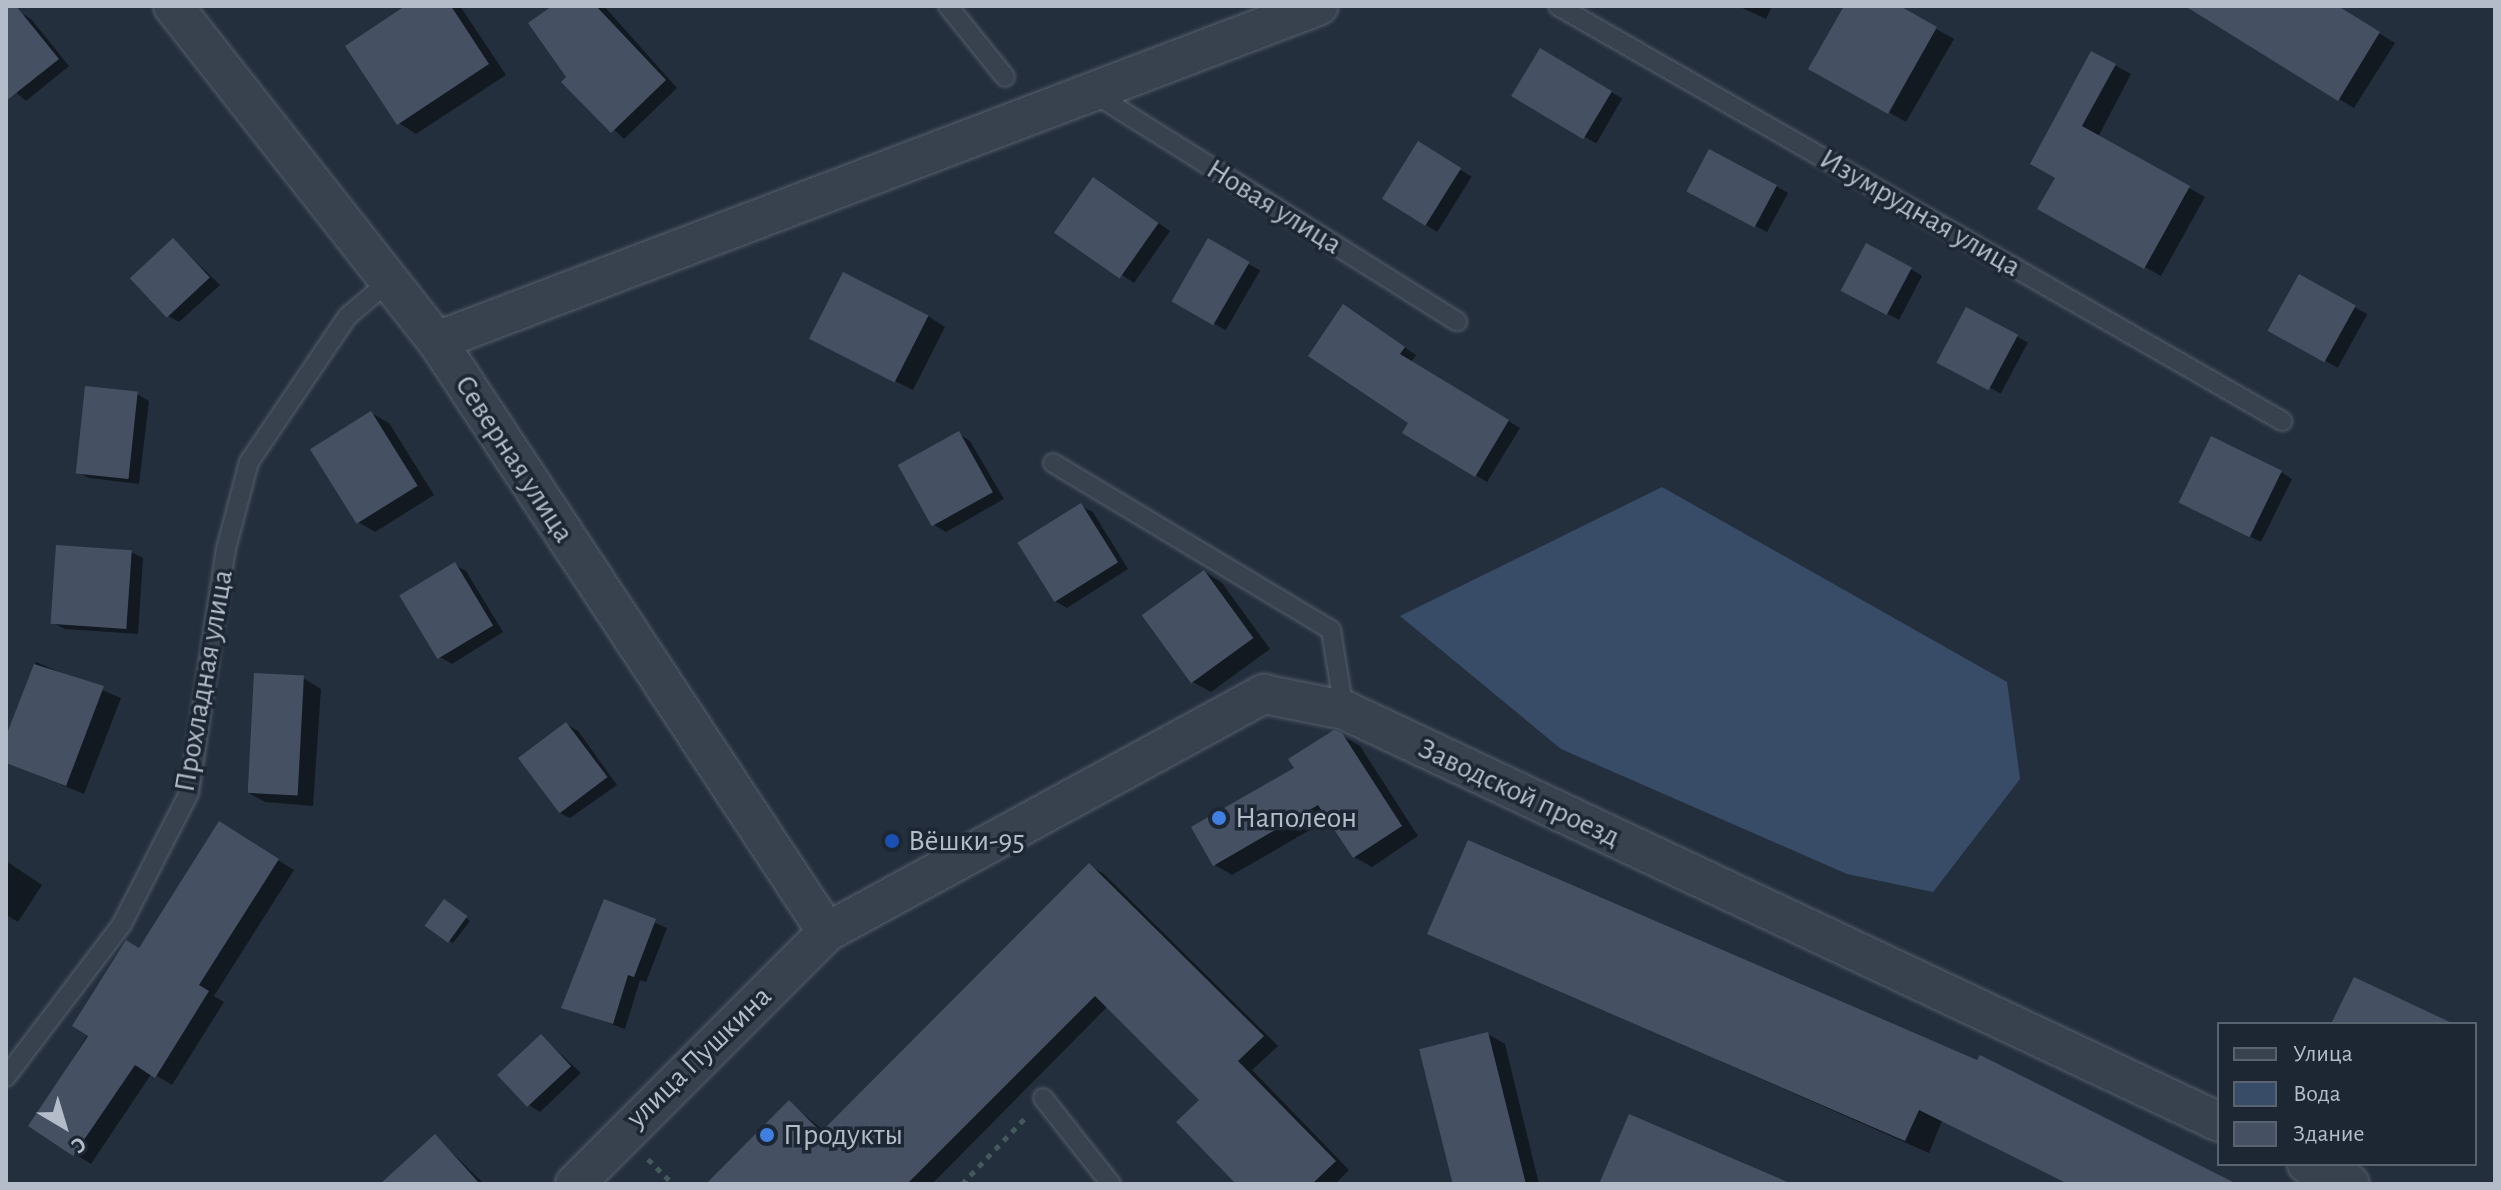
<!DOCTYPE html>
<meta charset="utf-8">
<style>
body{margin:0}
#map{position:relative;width:2501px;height:1190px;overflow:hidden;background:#242f3e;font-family:"Alegreya Sans",sans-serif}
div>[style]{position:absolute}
.water>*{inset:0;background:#394c67}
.shadow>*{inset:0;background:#0007;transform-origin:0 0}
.building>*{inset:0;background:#455162;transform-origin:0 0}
.path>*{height:5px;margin-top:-2.5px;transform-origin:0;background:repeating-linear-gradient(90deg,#44595c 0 6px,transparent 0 12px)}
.roads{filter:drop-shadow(0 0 2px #565f6c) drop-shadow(0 0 2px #565f6c)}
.service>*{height:18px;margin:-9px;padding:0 9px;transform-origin:9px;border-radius:9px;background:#38414e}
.minor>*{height:38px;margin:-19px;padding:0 19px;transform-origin:19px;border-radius:19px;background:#38414e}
.dots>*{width:22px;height:22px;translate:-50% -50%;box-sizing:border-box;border:4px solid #1d2633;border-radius:50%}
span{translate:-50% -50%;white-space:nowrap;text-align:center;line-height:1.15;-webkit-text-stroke:7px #1d2633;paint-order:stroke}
.street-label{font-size:30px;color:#b4bcc9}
.poi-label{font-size:30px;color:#b4bcc9}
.left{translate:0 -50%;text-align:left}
.frame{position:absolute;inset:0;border:8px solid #b4bcc9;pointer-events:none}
.legend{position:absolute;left:2217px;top:1022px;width:260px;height:144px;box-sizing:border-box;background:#1d2633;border:2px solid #59626f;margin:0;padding:10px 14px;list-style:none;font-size:24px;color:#b4bcc9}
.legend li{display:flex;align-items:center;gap:16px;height:40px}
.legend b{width:40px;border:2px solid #59626f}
.north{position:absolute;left:24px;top:1086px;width:80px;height:80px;-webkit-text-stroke:6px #1d2633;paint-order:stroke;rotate:142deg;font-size:22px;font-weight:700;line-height:32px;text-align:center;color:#b4bcc9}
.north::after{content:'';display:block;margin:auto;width:28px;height:36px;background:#b4bcc9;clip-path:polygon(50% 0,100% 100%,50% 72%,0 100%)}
</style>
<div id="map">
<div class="water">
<div style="clip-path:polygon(1662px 487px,2007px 682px,2020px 779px,1933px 892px,1847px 874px,1561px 749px,1400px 616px)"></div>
</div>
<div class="shadow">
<div style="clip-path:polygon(409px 6px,460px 6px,506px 75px,416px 134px,399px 123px)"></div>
<div style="clip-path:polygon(555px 6px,604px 6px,677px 88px,624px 139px,564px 82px,569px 77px)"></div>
<div style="clip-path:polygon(1738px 6px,1772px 6px,1766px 19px)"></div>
<div style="clip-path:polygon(1847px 6px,1896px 6px,1954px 39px,1906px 122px,1811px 68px)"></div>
<div style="clip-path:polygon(2189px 6px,2336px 6px,2395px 43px,2354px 108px)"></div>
<div style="clip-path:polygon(19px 12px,31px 19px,69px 66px,26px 101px,6px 84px,6px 23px)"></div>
<div style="left:1540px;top:51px;width:95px;height:52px;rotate:30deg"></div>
<div style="clip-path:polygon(2092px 53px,2131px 74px,2098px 137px,2205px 197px,2161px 276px,2040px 209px,2057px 177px)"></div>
<div style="left:1419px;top:144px;width:62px;height:65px;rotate:32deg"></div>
<div style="clip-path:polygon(1105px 186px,1170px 231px,1134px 283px,1058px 232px)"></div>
<div style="clip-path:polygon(1776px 186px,1788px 193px,1767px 232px,1701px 197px)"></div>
<div style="clip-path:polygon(173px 240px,220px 285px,179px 322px,168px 316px)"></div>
<div style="left:1209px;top:241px;width:59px;height:69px;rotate:30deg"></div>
<div style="clip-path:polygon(1911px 269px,1922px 276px,1899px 320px,1844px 290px)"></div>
<div style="left:2300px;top:277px;width:77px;height:61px;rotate:29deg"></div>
<div style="left:1967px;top:310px;width:69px;height:58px;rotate:28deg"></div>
<div style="clip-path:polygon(1355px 314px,1416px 355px,1411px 362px,1520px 428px,1487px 482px,1404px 432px,1411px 422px)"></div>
<div style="clip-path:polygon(928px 316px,945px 327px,913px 390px,829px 348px)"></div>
<div style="clip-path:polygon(137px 394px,149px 401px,139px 484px,89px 478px,77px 472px)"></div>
<div style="clip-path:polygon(371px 413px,389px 423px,434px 495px,375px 532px,358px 522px)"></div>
<div style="clip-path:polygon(959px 434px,970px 441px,1004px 499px,946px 532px,934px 525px)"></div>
<div style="clip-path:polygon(2281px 472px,2292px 479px,2261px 542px,2192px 508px)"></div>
<div style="clip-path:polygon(1081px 506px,1093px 512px,1128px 569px,1067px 608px,1055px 601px)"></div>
<div style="clip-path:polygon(131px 552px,143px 558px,138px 634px,65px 629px,53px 623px)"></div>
<div style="clip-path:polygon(455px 565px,466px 571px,503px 632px,452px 664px,440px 657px)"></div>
<div style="clip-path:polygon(1205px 572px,1222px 583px,1270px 649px,1211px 692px,1193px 682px)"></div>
<div style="clip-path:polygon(36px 662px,121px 698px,84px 794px,6px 762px,6px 741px)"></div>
<div style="clip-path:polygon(303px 678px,321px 689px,313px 806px,265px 802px,247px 792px)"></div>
<div style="clip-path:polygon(566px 724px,578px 731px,617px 785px,570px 818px,558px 812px)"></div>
<div style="clip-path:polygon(1341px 735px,1360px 746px,1418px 836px,1372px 867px,1354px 857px,1329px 819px,1232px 875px,1215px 865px,1297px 768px)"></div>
<div style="clip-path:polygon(235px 833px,294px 870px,214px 996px,224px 1002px,172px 1085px,152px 1073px,91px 1164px,31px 1126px,140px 950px)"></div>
<div style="clip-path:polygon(6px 861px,42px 885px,18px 922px,6px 915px)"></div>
<div style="clip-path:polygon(1089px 865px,1104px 874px,1278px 1046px,1252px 1070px,1349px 1170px,1335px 1184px,1239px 1184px,1202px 1100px,1108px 1006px,932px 1184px,717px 1184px,790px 1103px,824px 1131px)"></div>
<div style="clip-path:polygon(605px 902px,667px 928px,646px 982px,640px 980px,625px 1029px,563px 1007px)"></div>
<div style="clip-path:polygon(449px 904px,470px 921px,453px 943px,427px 924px)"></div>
<div style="clip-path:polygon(1430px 933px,2232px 1184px,2069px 1184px,1942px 1121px,1929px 1153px)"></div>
<div style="clip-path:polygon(1488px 1034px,1505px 1044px,1539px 1184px,1454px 1184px)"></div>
<div style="clip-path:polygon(541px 1036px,581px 1073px,540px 1112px,529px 1105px)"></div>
<div style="clip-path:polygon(435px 1136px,482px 1182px,383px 1184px)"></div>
</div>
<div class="building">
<div style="clip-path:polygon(6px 6px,16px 6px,59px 59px,6px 101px)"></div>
<div style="clip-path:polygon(405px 6px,451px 6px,489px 64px,397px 125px,345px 46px)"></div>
<div style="clip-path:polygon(552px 6px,596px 6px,666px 80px,611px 133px,561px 82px,566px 77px,528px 23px)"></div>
<div style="clip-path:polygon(1844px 6px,1900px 6px,1937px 27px,1888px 114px,1808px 69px)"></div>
<div style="clip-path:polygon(2185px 6px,2338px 6px,2380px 32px,2338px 101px)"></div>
<div style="left:1540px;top:48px;width:84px;height:56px;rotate:31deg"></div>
<div style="clip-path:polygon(2091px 51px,2116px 64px,2082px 126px,2190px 186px,2144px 269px,2037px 209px,2055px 178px,2030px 164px)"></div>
<div style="left:1418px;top:141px;width:51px;height:68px;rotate:32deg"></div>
<div style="left:1709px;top:149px;width:77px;height:48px;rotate:28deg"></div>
<div style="left:1093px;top:177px;width:80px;height:68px;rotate:35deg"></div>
<div style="left:173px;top:238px;width:54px;height:59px;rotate:47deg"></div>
<div style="left:1208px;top:238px;width:48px;height:73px;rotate:30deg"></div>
<div style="left:1866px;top:243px;width:52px;height:54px;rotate:28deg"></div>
<div style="left:843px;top:272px;width:96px;height:75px;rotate:27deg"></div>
<div style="left:2299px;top:274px;width:65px;height:65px;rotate:29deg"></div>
<div style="clip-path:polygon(1343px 304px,1405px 347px,1400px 354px,1509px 420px,1475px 477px,1402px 433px,1408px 423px,1308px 356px)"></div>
<div style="left:1966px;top:307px;width:59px;height:63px;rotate:28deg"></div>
<div style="left:85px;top:386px;width:53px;height:88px;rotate:6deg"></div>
<div style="left:371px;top:411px;width:88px;height:72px;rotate:58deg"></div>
<div style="left:959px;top:431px;width:70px;height:70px;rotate:61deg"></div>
<div style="left:2211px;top:436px;width:79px;height:74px;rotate:26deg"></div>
<div style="left:1081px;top:503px;width:70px;height:75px;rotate:58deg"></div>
<div style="left:56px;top:545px;width:76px;height:79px;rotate:4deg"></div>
<div style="left:455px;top:562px;width:74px;height:65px;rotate:59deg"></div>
<div style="left:1204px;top:570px;width:84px;height:77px;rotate:54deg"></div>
<div style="clip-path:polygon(34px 664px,104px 686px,66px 786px,6px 763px,6px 736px)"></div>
<div style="left:254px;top:673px;width:50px;height:120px;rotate:3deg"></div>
<div style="left:566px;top:722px;width:69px;height:60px;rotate:53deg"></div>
<div style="clip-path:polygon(1334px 730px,1342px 733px,1402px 826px,1353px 858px,1318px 805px,1213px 866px,1191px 827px,1294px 768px,1288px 759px)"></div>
<div style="clip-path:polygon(219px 821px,279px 859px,199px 985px,209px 991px,155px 1078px,135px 1065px,73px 1156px,28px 1126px,88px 1036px,72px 1026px,126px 940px,139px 948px)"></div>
<div style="clip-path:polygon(1468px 840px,1977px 1060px,1980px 1055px,2237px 1184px,2068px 1184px,1919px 1110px,1905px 1141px,1427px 934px)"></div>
<div style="clip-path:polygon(1089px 863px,1264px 1036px,1238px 1061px,1336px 1161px,1312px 1184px,1236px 1184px,1176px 1122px,1199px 1100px,1095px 996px,907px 1184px,706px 1184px,789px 1100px,821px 1132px)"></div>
<div style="left:444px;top:899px;width:29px;height:33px;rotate:36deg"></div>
<div style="clip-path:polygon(604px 899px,656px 919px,634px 977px,628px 975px,613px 1024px,561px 1008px)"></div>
<div style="clip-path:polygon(2354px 977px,2454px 1024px,2331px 1024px)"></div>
<div style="left:1488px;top:1032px;width:156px;height:71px;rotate:76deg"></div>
<div style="left:541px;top:1034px;width:44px;height:60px;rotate:47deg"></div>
<div style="clip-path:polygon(1629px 1114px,1792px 1184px,1599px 1184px)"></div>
<div style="clip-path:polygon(435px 1134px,480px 1184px,380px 1184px)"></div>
</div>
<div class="path">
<div style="left:648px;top:1159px;width:35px;rotate:45deg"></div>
<div style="left:962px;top:1184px;width:91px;rotate:-46.3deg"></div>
</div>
<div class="roads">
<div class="service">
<div style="left:948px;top:6px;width:91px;rotate:51.2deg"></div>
<div style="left:1558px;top:6px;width:835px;rotate:29.82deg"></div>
<div style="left:1093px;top:93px;width:430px;rotate:32.1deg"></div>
<div style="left:1053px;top:463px;width:324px;rotate:31deg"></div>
<div style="left:1331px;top:630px;width:81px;rotate:80.8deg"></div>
<div style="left:6px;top:1077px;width:192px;rotate:-52.8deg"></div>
<div style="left:122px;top:924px;width:147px;rotate:-62.9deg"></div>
<div style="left:189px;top:793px;width:247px;rotate:-81.4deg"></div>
<div style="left:226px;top:549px;width:90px;rotate:-75.2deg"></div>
<div style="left:249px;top:462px;width:176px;rotate:-55.9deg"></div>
<div style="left:348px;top:316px;width:51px;rotate:-40.2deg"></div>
<div style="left:1043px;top:1098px;width:110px;rotate:51.7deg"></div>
</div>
<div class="minor">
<div style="left:173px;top:6px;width:427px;rotate:51.8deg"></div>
<div style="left:437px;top:341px;width:708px;rotate:56.58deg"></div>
<div style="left:437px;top:341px;width:943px;rotate:-20.82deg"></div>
<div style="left:2307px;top:1164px;width:47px;rotate:24.9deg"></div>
<div style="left:575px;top:1184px;width:356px;rotate:-45deg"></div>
<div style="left:827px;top:932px;width:498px;rotate:-28.6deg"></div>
<div style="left:1264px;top:694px;width:82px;rotate:11.3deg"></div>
<div style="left:1344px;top:710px;width:967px;rotate:25.21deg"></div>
</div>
</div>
<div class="dots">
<div style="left:1219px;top:818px;background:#3f7fe0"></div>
<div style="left:892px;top:841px;background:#1a4fb4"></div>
<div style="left:767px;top:1135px;background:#3f7fe0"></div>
</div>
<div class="street-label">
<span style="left:1274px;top:207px;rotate:32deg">Новая улица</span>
<span style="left:1920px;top:213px;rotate:30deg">Изумрудная улица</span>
<span style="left:514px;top:459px;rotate:57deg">Северная улица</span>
<span style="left:204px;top:681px;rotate:-80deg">Прохладная улица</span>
<span style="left:1519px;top:793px;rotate:25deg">Заводской проезд</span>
<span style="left:699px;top:1057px;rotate:-44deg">улица Пушкина</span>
</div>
<div class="poi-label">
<span class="left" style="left:1235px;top:818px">Наполеон</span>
<span class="left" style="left:908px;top:841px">Вёшки-95</span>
<span class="left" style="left:783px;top:1135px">Продукты</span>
</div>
<div class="frame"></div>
<ul class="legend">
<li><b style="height:10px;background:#38414e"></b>Улица</li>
<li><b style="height:22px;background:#394c67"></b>Вода</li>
<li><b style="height:22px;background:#455162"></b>Здание</li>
</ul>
<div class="north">С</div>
</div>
